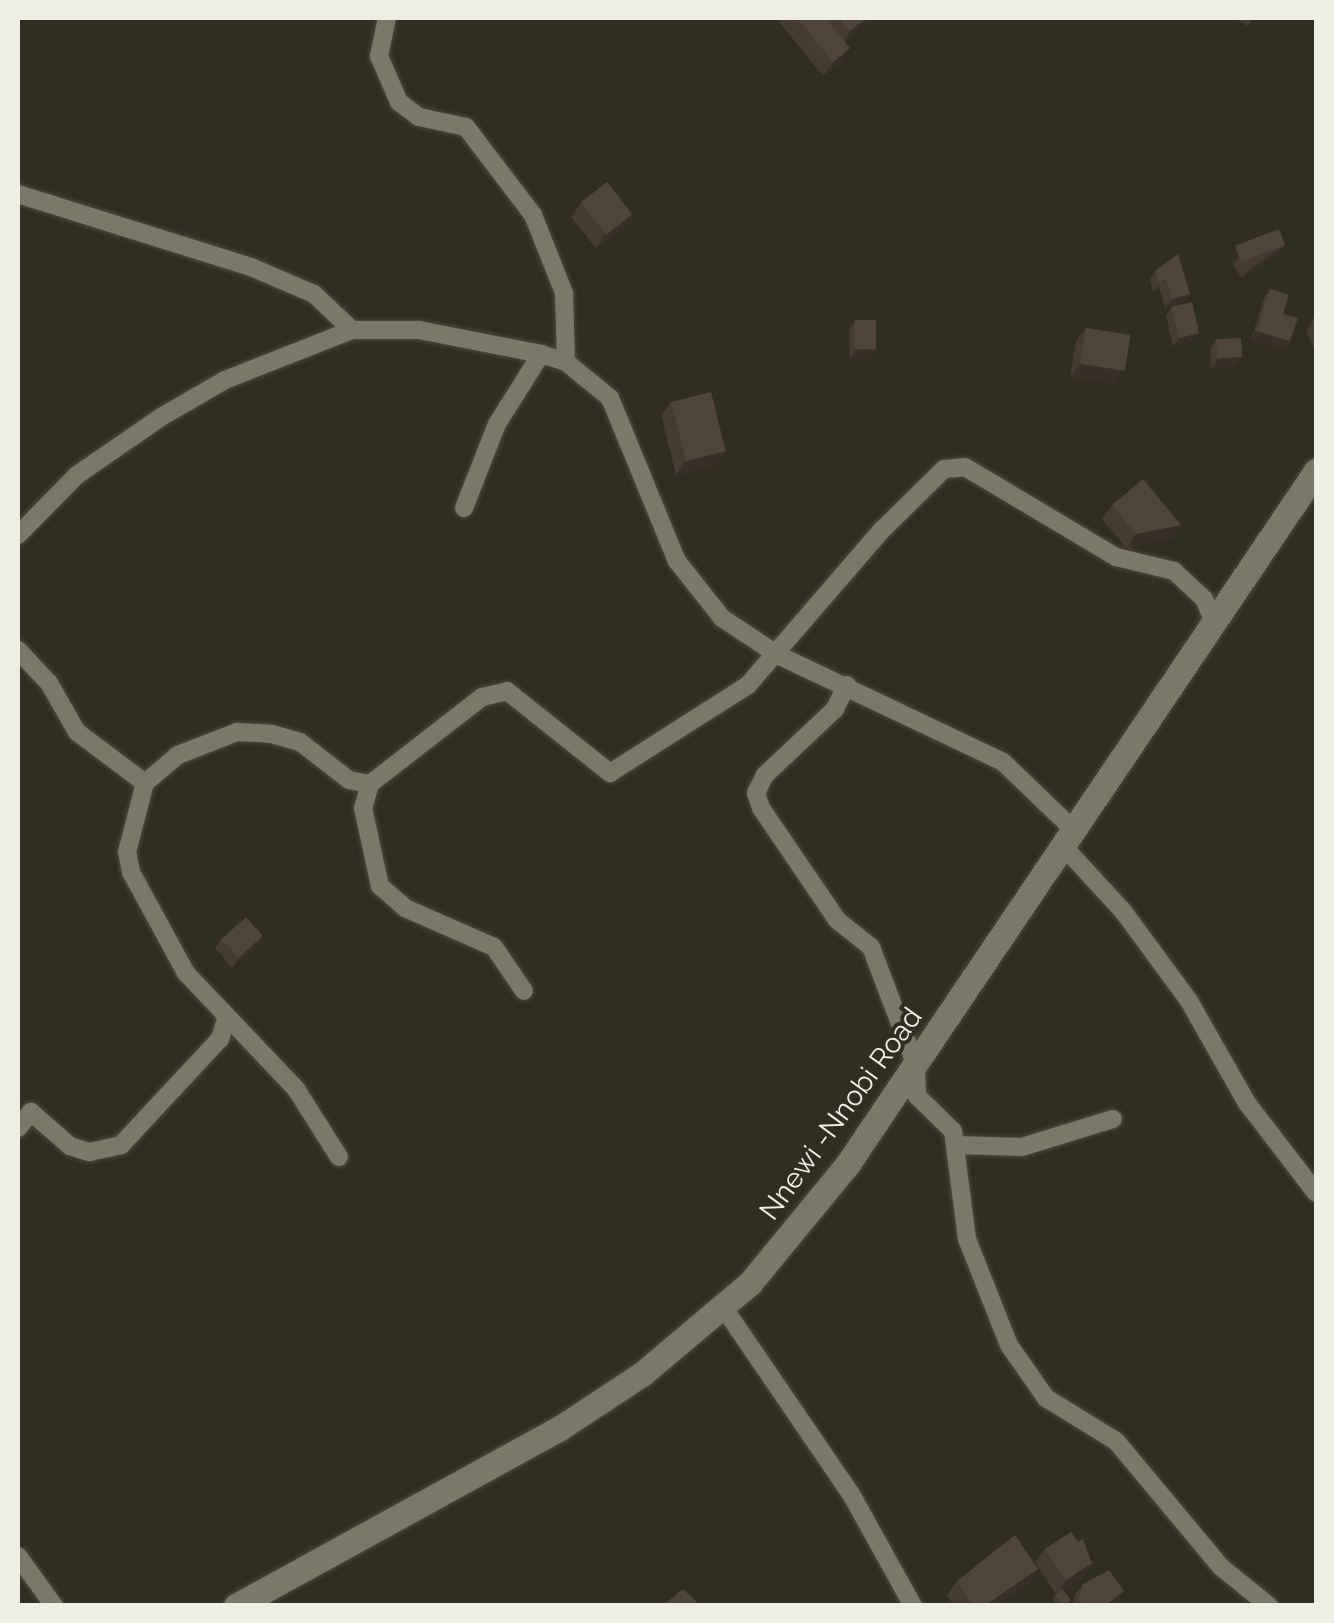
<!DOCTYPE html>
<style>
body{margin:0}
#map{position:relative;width:1334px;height:1623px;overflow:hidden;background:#302e20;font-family:Raleway,sans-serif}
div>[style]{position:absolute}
.roads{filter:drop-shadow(0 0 2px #4c4a3e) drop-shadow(0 0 2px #4c4a3e)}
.minor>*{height:18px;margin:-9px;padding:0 9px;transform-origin:9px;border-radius:9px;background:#7a7968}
.secondary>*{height:25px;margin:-12.5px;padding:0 12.5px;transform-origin:12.5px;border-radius:12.5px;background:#7a7968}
.wall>*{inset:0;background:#453b31}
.shaded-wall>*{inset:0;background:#383028}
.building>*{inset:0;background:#504539;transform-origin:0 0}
span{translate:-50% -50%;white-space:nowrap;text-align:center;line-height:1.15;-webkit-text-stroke:8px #302e20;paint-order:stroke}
.street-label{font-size:28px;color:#efeee4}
.frame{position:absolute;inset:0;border:20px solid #efeee4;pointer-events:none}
</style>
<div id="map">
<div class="roads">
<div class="minor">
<div style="left:387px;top:18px;width:39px;rotate:102deg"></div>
<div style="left:379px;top:56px;width:50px;rotate:66.5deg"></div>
<div style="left:399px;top:102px;width:25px;rotate:37deg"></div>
<div style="left:419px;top:117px;width:48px;rotate:12deg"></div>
<div style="left:466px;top:127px;width:111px;rotate:52.7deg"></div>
<div style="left:533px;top:215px;width:84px;rotate:68.3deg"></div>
<div style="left:564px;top:293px;width:69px;rotate:88.3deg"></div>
<div style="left:18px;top:194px;width:244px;rotate:17.4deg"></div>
<div style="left:251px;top:267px;width:69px;rotate:23.2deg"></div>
<div style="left:314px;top:294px;width:52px;rotate:43.5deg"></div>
<div style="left:464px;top:508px;width:90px;rotate:-68.6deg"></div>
<div style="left:497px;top:424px;width:83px;rotate:-57.8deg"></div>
<div style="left:18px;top:535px;width:84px;rotate:-45.5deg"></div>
<div style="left:77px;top:475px;width:102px;rotate:-34.6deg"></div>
<div style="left:161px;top:417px;width:74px;rotate:-30deg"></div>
<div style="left:225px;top:380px;width:136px;rotate:-21.5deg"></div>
<div style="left:352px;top:330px;width:67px"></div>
<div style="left:419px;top:330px;width:124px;rotate:11.1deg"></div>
<div style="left:541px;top:354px;width:26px;rotate:18deg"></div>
<div style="left:566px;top:362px;width:57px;rotate:39.3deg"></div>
<div style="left:610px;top:398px;width:176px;rotate:67.7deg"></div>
<div style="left:677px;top:561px;width:73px;rotate:51.7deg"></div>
<div style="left:722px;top:618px;width:67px;rotate:33.5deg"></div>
<div style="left:778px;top:655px;width:249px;rotate:25.4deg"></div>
<div style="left:1003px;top:762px;width:101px;rotate:43.8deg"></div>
<div style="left:18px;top:650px;width:45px;rotate:46.8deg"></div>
<div style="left:49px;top:683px;width:56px;rotate:60.3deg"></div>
<div style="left:77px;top:732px;width:85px;rotate:36.9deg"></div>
<div style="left:847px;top:685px;width:27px;rotate:117deg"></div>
<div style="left:835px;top:709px;width:96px;rotate:136.7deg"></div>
<div style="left:765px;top:775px;width:20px;rotate:117deg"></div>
<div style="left:756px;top:793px;width:16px;rotate:72deg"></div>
<div style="left:761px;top:808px;width:135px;rotate:55.8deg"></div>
<div style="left:837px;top:920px;width:43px;rotate:38.5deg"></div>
<div style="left:871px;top:947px;width:127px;rotate:69.3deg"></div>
<div style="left:916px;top:1066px;width:30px;rotate:88deg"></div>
<div style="left:917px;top:1096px;width:50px;rotate:44.2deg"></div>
<div style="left:953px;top:1131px;width:109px;rotate:82.6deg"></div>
<div style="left:967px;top:1239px;width:114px;rotate:68.4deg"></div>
<div style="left:1009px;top:1345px;width:65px;rotate:55.1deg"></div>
<div style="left:1046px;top:1398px;width:82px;rotate:31.6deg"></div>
<div style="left:1116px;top:1441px;width:164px;rotate:50.2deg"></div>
<div style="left:1221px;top:1567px;width:62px;rotate:39.1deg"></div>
<div style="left:370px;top:784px;width:25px;rotate:106deg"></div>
<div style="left:363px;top:808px;width:80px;rotate:77.7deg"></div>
<div style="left:380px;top:886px;width:33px;rotate:41deg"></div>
<div style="left:405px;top:908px;width:97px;rotate:23.7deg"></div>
<div style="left:494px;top:947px;width:53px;rotate:55.7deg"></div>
<div style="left:1065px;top:848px;width:86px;rotate:47.4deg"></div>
<div style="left:1123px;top:911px;width:112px;rotate:53.7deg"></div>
<div style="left:1189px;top:1001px;width:117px;rotate:60.4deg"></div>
<div style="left:1247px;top:1103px;width:113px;rotate:52.5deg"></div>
<div style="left:18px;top:1128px;width:21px;rotate:-51deg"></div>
<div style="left:31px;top:1112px;width:52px;rotate:41.1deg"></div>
<div style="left:70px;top:1146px;width:20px;rotate:18deg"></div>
<div style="left:89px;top:1152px;width:33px;rotate:-12deg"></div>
<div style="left:121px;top:1145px;width:145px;rotate:-47deg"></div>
<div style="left:220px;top:1039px;width:21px;rotate:-73deg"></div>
<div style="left:957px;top:1145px;width:65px;rotate:1.8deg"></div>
<div style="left:1022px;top:1147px;width:95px;rotate:-17.1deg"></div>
<div style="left:339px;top:1157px;width:80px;rotate:-122.3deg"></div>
<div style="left:296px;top:1089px;width:160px;rotate:-133.5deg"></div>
<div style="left:186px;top:973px;width:115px;rotate:-118.6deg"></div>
<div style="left:131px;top:872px;width:20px;rotate:-101deg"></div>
<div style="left:127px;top:852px;width:71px;rotate:-75.4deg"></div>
<div style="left:145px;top:783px;width:43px;rotate:-40.3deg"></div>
<div style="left:178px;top:755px;width:63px;rotate:-21.3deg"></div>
<div style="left:237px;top:732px;width:35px;rotate:3deg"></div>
<div style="left:272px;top:734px;width:29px;rotate:16deg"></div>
<div style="left:300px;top:742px;width:62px;rotate:37.8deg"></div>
<div style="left:349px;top:780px;width:21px;rotate:11deg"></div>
<div style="left:370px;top:784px;width:142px;rotate:-37.8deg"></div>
<div style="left:482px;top:697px;width:26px;rotate:-13deg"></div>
<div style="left:507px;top:691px;width:132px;rotate:38.5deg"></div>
<div style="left:610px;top:773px;width:164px;rotate:-32.5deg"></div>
<div style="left:748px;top:685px;width:205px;rotate:-49.2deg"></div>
<div style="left:882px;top:530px;width:87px;rotate:-44.5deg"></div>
<div style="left:944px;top:469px;width:21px;rotate:-5deg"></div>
<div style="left:965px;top:467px;width:176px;rotate:30.8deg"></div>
<div style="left:1116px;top:557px;width:60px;rotate:13.6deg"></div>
<div style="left:1174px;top:571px;width:41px;rotate:43deg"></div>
<div style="left:1204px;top:599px;width:27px;rotate:66deg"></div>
<div style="left:724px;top:1308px;width:225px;rotate:55.7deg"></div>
<div style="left:851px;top:1494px;width:128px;rotate:61deg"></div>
<div style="left:18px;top:1556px;width:62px;rotate:54.2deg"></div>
</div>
<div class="secondary">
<div style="left:236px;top:1606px;width:370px;rotate:-28.8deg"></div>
<div style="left:560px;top:1428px;width:98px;rotate:-33.4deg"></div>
<div style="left:642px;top:1374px;width:141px;rotate:-40.1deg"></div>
<div style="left:750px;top:1283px;width:153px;rotate:-50.6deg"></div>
<div style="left:847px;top:1165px;width:838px;rotate:-55.95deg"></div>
</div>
</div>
<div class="wall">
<div style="clip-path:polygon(776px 18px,872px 18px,845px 41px,841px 62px,823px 76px)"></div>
<div style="clip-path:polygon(1234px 18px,1254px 18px,1248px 26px)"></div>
<div style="clip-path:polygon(581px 203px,622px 228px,596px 248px,571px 217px)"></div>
<div style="clip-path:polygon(1285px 245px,1278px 254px,1242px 278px,1233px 265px,1240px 255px)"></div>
<div style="clip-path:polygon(1156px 270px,1190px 294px,1183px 303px,1165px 308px,1159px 287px,1153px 293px,1150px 279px)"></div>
<div style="clip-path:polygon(1270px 289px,1283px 314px,1290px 341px,1284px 350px,1251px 340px,1264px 298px)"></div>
<div style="clip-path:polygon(1172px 307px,1192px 342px,1173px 346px,1166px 316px)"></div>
<div style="clip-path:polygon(1316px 313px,1316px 348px,1314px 349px,1306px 331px)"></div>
<div style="clip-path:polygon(855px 321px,876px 349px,870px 359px,850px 359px,849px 330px)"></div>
<div style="clip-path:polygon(1086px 328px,1124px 371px,1115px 384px,1070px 377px,1076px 341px)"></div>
<div style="clip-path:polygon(1216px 339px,1236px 366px,1211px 368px,1210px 349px)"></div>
<div style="clip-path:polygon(671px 402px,726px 451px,716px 465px,676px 475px,661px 415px)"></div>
<div style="clip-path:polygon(1112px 505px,1181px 525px,1171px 539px,1126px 548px,1102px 519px)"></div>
<div style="clip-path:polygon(263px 936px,257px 945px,232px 968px,215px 948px,221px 939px)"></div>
<div style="clip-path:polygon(1045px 1549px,1092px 1563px,1083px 1577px,1063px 1590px,1068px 1606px,1057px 1606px,1052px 1599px,1056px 1594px,1035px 1562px)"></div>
<div style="clip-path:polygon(957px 1581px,1029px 1583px,995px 1606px,954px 1606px,947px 1595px)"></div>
<div style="clip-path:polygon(1083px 1584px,1117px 1600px,1110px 1606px,1072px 1606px,1076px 1593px)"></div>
</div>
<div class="shaded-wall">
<div style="clip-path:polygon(866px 18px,872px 18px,841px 45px,850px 31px)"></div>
<div style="clip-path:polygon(850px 48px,841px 62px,823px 76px,833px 62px)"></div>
<div style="clip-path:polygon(632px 214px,622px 228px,596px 248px,605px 234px)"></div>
<div style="clip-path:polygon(1285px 245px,1278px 254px,1242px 278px,1249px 269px)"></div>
<div style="clip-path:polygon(1190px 294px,1183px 303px,1165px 308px,1172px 299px)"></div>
<div style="clip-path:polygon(1257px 331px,1290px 341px,1284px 350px,1251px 340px)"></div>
<div style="clip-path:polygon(1199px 333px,1192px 342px,1173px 346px,1179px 337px)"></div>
<div style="clip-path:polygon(876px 349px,870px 359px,850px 359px,856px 350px)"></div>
<div style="clip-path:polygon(1242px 357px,1236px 366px,1211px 368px,1217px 359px)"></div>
<div style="clip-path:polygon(1080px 364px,1124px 371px,1115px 384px,1070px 377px)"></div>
<div style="clip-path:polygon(726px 451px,716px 465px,676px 475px,685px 461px)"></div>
<div style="clip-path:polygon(1181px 525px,1171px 539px,1126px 548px,1136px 534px)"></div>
<div style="clip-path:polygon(263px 936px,257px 945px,232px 968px,239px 958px)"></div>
<div style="clip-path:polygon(1092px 1563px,1083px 1577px,1056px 1594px,1066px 1580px)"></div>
<div style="clip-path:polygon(1038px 1569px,1029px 1583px,995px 1606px,984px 1606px)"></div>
<div style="clip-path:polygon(1124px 1591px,1117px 1600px,1110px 1606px,1104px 1606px)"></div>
</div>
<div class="building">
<div style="clip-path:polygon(797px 18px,826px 18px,850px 48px,833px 62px)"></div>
<div style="clip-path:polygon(838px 18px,866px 18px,850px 31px)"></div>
<div style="left:607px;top:182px;width:41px;height:33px;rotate:52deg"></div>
<div style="left:1279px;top:229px;width:17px;height:47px;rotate:69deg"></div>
<div style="clip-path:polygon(1178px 254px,1190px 294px,1172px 299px,1166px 278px,1159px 284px,1156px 270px)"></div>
<div style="clip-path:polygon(1270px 289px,1289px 295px,1283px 314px,1298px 318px,1290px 341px,1257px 331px)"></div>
<div style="left:1192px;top:302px;width:32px;height:21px;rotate:77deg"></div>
<div style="left:876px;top:320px;width:29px;height:21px;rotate:90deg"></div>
<div style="left:1086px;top:328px;width:45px;height:36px;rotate:9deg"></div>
<div style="left:1241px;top:338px;width:19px;height:25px;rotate:87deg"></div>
<div style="left:711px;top:392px;width:61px;height:41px;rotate:76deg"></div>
<div style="clip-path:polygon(1143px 479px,1181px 525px,1136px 534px,1112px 505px)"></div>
<div style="left:246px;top:917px;width:25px;height:33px;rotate:48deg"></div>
<div style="clip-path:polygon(1071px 1532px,1078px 1542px,1083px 1539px,1092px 1563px,1066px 1580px,1045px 1549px)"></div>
<div style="clip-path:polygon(1015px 1535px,1038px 1569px,984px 1606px,973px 1606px,957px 1581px)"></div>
<div style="clip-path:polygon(1109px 1570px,1124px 1591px,1104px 1606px,1084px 1606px,1078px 1600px,1083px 1584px)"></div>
<div style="clip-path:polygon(683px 1589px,701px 1606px,668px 1606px,666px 1603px)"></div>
<div style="left:1062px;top:1589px;width:14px;height:9px;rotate:51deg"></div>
</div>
<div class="street-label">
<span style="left:841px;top:1114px;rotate:-54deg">Nnewi -Nnobi Road</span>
</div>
<div class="frame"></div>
</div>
